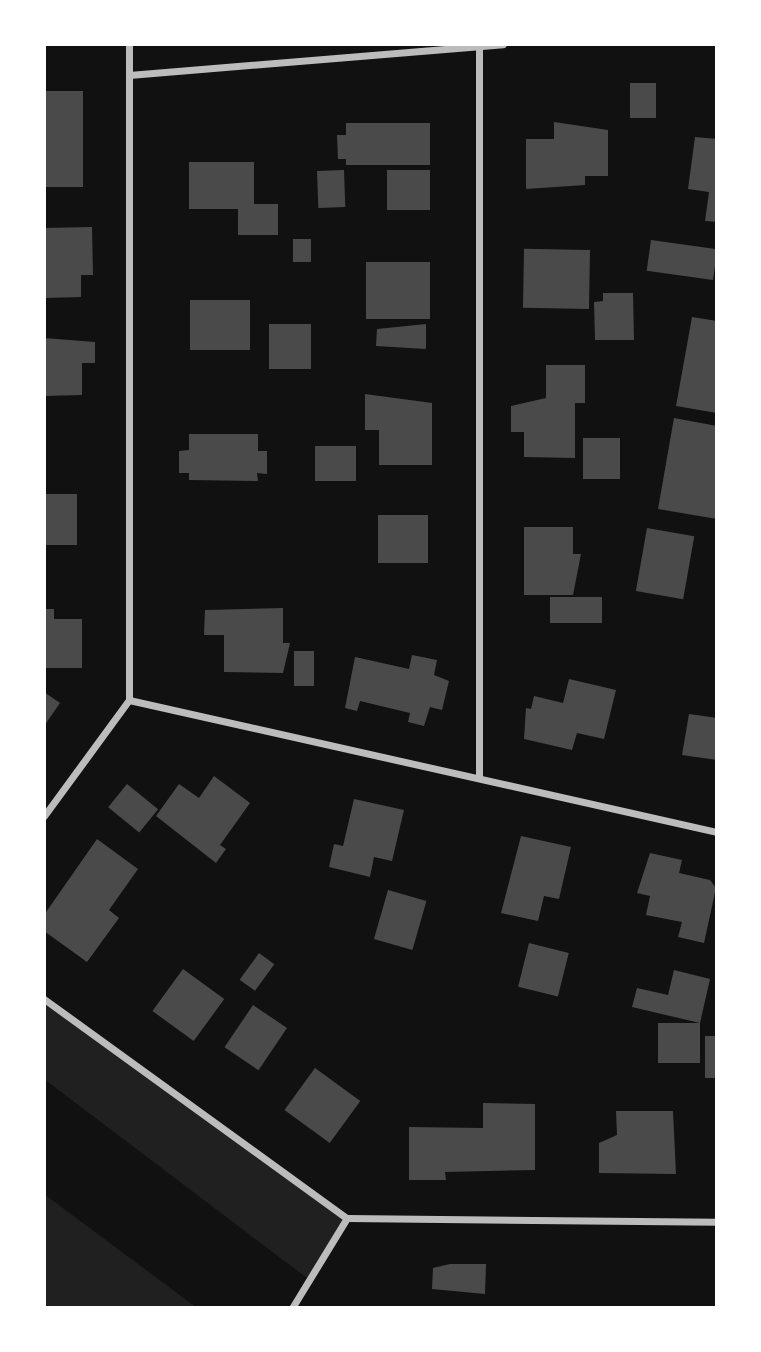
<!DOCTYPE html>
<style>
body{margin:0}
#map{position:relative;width:761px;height:1352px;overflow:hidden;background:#111;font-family:"Noto Sans",sans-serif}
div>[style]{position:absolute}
.green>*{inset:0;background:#202020}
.building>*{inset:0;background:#4a4a4a;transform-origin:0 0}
.minor>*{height:7px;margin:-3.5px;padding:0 3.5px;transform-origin:3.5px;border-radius:3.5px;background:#bcbcbc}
span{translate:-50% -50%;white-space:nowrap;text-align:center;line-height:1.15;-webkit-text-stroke:7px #fff;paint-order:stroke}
.frame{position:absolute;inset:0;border:46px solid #fff;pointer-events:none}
</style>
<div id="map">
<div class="green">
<div style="clip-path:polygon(44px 999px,347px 1218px,307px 1278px,44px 1079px)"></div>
<div style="clip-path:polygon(44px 1194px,197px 1308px,44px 1308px)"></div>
</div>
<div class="building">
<div style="left:630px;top:83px;width:26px;height:35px"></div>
<div style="left:83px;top:91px;width:96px;height:39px;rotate:90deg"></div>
<div style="clip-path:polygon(554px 122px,608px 130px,608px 176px,585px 176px,585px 185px,526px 189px,526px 139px,554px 139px)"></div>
<div style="clip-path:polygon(346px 123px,430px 123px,430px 165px,346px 165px,346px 159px,338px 159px,337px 135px,346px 135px)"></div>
<div style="clip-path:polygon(695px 137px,717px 139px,717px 222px,705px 221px,709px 192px,688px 189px)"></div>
<div style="clip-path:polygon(189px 162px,254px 162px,254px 204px,278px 204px,278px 235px,238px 235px,238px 209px,189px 209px)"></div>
<div style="left:344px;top:170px;width:37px;height:27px;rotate:88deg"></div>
<div style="left:387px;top:170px;width:43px;height:40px"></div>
<div style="clip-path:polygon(92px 227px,93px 275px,81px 275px,81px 297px,44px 298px,44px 228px)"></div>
<div style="left:293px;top:239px;width:18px;height:23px"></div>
<div style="left:651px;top:240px;width:67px;height:31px;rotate:8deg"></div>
<div style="left:590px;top:250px;width:59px;height:66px;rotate:91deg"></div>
<div style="left:366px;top:262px;width:64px;height:57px"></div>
<div style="clip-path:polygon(603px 293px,633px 293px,634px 340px,595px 340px,594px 302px,603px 301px)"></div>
<div style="left:190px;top:300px;width:60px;height:50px"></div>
<div style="clip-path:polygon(692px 317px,717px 321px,717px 413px,676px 406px)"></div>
<div style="left:269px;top:324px;width:42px;height:45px"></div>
<div style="clip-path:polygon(426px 324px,426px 349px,376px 346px,377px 329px)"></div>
<div style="clip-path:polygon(44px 338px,95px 342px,95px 363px,82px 363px,82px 395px,44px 396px)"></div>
<div style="clip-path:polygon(546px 365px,585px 365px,585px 403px,575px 403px,575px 458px,524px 457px,524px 432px,511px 432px,511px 406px,546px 398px)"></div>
<div style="clip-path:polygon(365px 394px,432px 403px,432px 465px,379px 465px,379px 430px,365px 430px)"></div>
<div style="clip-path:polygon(674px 418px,717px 426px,717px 519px,658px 509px)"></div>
<div style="clip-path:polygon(189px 434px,258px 434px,258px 451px,267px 451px,267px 474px,257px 473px,258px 481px,189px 480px,189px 473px,179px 473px,179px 451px,189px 450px)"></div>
<div style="left:583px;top:438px;width:37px;height:41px"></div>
<div style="left:315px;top:446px;width:41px;height:35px"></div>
<div style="left:44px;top:494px;width:33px;height:51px"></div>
<div style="left:378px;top:515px;width:50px;height:48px"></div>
<div style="clip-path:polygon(524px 527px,573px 527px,573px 554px,581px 554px,573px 595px,524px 595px)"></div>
<div style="left:647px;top:528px;width:48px;height:64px;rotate:10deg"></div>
<div style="left:550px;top:597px;width:52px;height:26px"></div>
<div style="clip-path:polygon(283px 608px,283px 643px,290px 643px,283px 673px,224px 672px,224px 635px,204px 635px,205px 610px)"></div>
<div style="clip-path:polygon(44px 609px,54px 609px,54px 619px,82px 619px,82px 668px,44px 668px)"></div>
<div style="left:294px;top:651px;width:20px;height:35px"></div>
<div style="clip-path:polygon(412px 655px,437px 660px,434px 675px,449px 681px,442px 710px,430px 707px,424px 726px,408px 722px,410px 713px,360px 701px,357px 711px,345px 708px,355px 657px,409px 669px)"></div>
<div style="clip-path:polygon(569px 679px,616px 690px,604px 739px,577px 733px,572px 750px,524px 739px,526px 708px,531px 709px,534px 696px,563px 703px)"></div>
<div style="clip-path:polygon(44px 692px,60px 703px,44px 726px)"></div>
<div style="clip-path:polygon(689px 714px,717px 718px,717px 760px,682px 755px)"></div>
<div style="clip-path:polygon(214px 776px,250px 803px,220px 845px,226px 849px,216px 863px,156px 816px,179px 784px,199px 798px)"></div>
<div style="left:127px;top:784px;width:40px;height:30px;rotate:39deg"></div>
<div style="clip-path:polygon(354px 799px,404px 810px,392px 861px,374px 857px,370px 877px,329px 867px,334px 844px,343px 846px)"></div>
<div style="clip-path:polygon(521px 836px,571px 847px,559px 899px,544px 896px,538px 921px,501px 913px)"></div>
<div style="clip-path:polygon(97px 839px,138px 869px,109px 910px,119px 918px,87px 962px,44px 931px,44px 915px)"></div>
<div style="clip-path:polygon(650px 853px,682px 860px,679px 873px,710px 880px,716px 888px,704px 943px,678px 937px,682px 922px,646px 915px,650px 896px,637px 893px)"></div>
<div style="left:388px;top:890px;width:40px;height:51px;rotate:16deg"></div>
<div style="left:529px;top:943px;width:41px;height:45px;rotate:14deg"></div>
<div style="left:259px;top:953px;width:19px;height:33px;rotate:36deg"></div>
<div style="left:183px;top:969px;width:51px;height:52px;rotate:36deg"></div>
<div style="clip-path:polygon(674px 970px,710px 979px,700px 1023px,632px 1007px,637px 988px,668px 995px)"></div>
<div style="left:253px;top:1005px;width:41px;height:51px;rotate:34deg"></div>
<div style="left:658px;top:1023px;width:42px;height:40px"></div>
<div style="left:705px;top:1036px;width:12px;height:42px"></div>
<div style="left:315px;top:1068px;width:56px;height:52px;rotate:36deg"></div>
<div style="clip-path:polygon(483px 1103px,535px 1104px,535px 1170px,445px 1172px,446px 1180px,409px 1180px,409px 1127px,483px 1128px)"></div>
<div style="clip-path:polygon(616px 1111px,673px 1111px,676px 1174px,599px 1173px,599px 1143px,617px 1135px)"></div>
<div style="clip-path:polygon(450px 1264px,486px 1264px,485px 1294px,432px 1289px,433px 1268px)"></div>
</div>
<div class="minor">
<div style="left:479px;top:47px;width:730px;rotate:90deg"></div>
<div style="left:129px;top:75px;width:375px;rotate:-4.7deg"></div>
<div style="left:129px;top:700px;width:603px;rotate:12.65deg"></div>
<div style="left:44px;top:816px;width:144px;rotate:-53.8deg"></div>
<div style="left:129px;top:700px;width:656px;rotate:-90deg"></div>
<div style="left:44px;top:999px;width:374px;rotate:35.9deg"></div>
<div style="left:347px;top:1218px;width:370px;rotate:0.6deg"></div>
<div style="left:292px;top:1308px;width:105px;rotate:-58.6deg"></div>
</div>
<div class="frame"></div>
</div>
